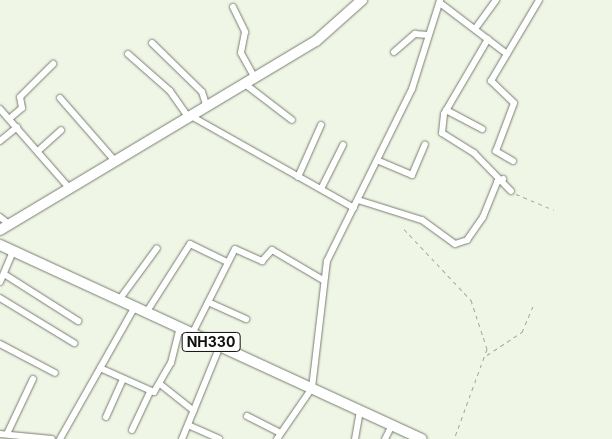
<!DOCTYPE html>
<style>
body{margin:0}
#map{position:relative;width:612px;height:439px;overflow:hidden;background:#eff6e6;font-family:Inter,sans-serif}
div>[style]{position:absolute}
.path>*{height:1px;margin-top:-0.5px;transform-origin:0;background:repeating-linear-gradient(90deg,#a4a99d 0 4px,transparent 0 8px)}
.roads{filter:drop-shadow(0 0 1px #777d6f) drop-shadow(0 0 1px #777d6f)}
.minor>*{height:6px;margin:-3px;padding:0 3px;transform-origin:3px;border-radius:3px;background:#fff}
.primary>*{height:10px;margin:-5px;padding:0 5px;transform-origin:5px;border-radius:5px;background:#fff}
.trunk>*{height:10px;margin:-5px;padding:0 5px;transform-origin:5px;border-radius:5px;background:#fff}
span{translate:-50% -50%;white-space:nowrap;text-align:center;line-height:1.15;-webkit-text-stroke:5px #fff;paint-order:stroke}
.shield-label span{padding:1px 4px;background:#fff;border:1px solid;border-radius:4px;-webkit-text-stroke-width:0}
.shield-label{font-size:14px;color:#0f120c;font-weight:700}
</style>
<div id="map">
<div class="path">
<div style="left:516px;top:194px;width:41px;rotate:22.8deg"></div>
<div style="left:404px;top:229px;width:98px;rotate:46.7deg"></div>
<div style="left:471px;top:300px;width:52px;rotate:71.9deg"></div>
<div style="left:487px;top:349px;width:96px;rotate:110.1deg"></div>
<div style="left:487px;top:355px;width:42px;rotate:-33.3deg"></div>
<div style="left:522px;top:332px;width:30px;rotate:-67deg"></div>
</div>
<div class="roads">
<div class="minor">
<div style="left:440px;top:3px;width:84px;rotate:37.3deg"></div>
<div style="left:233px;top:7px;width:28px;rotate:64deg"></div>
<div style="left:245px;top:32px;width:21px;rotate:101deg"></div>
<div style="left:241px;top:53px;width:29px;rotate:61deg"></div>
<div style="left:475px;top:29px;width:36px;rotate:-54deg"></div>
<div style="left:488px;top:39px;width:87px;rotate:120.4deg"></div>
<div style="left:444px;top:114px;width:19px;rotate:96deg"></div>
<div style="left:442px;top:133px;width:38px;rotate:32deg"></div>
<div style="left:474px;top:153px;width:53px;rotate:45.8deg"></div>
<div style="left:152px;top:43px;width:70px;rotate:44.4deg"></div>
<div style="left:202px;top:92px;width:16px;rotate:72deg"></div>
<div style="left:394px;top:52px;width:28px;rotate:-41deg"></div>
<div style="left:415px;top:34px;width:13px;rotate:4deg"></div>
<div style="left:128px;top:54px;width:56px;rotate:41.4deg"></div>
<div style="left:170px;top:91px;width:33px;rotate:55deg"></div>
<div style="left:245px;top:84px;width:59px;rotate:37.5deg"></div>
<div style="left:60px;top:98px;width:84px;rotate:48.9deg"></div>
<div style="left:0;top:109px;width:106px;rotate:48.8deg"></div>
<div style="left:446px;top:110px;width:41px;rotate:27.8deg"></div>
<div style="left:191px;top:116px;width:187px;rotate:29.4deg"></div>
<div style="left:9px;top:119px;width:17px;rotate:-40deg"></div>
<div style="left:22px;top:108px;width:11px;rotate:-100deg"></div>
<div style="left:20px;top:97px;width:47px;rotate:-45deg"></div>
<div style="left:0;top:141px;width:22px;rotate:-39deg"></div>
<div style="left:38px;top:151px;width:31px;rotate:-42deg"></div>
<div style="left:379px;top:161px;width:36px;rotate:23deg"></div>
<div style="left:412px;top:175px;width:33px;rotate:-67deg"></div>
<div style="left:513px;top:161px;width:20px;rotate:-150deg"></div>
<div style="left:496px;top:151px;width:51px;rotate:-69.4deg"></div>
<div style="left:514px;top:103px;width:32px;rotate:-136deg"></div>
<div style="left:491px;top:81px;width:94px;rotate:-59.3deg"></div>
<div style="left:298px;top:177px;width:57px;rotate:-66.1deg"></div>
<div style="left:322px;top:187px;width:47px;rotate:-63.4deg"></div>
<div style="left:358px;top:200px;width:67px;rotate:17.4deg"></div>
<div style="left:422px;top:220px;width:41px;rotate:36deg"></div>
<div style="left:455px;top:244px;width:13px;rotate:-18deg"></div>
<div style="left:467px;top:240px;width:28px;rotate:-55deg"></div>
<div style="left:483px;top:217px;width:38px;rotate:-68deg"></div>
<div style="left:497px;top:182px;width:7px;rotate:-27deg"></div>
<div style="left:0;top:217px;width:11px;rotate:38deg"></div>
<div style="left:4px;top:274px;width:88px;rotate:32.4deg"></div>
<div style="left:0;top:282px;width:34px;rotate:-67deg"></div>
<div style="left:0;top:298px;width:87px;rotate:31.3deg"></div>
<div style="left:119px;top:300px;width:64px;rotate:-53.8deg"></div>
<div style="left:208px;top:302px;width:42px;rotate:24.1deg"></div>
<div style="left:146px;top:313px;width:82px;rotate:-57.5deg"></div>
<div style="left:190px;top:244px;width:41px;rotate:25.9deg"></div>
<div style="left:192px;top:334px;width:95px;rotate:-63.2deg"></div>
<div style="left:235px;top:249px;width:30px;rotate:24deg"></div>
<div style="left:262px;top:261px;width:15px;rotate:-48deg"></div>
<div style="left:272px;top:250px;width:59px;rotate:30.5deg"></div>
<div style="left:0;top:344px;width:62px;rotate:27.8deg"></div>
<div style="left:100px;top:368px;width:59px;rotate:24deg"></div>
<div style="left:154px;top:392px;width:34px;rotate:-60deg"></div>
<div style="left:171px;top:363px;width:36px;rotate:-76deg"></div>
<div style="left:160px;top:384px;width:43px;rotate:38.5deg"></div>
<div style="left:247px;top:416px;width:37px;rotate:27deg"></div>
<div style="left:106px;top:417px;width:42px;rotate:-65.9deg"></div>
<div style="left:188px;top:425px;width:34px;rotate:24deg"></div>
<div style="left:132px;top:430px;width:42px;rotate:-64.7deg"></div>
<div style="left:0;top:434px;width:52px;rotate:5.5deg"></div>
<div style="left:7px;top:434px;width:61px;rotate:-64.7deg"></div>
<div style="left:60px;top:439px;width:150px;rotate:-60.5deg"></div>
<div style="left:182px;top:439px;width:100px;rotate:-67.8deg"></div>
<div style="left:277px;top:439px;width:62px;rotate:-55.5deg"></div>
<div style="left:312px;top:388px;width:128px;rotate:-83.3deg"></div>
<div style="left:327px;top:261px;width:192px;rotate:-63.7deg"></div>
<div style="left:412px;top:89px;width:93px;rotate:-72.5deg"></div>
<div style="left:355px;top:439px;width:29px;rotate:-80deg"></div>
<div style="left:385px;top:439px;width:16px;rotate:-63deg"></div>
</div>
<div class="primary">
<div style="left:0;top:230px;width:368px;rotate:-30.9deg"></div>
<div style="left:316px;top:41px;width:62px;rotate:-41.7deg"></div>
</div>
<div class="trunk">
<div style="left:0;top:245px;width:464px;rotate:24.7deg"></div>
</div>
</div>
<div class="shield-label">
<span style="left:211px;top:342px">NH330</span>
</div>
</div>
